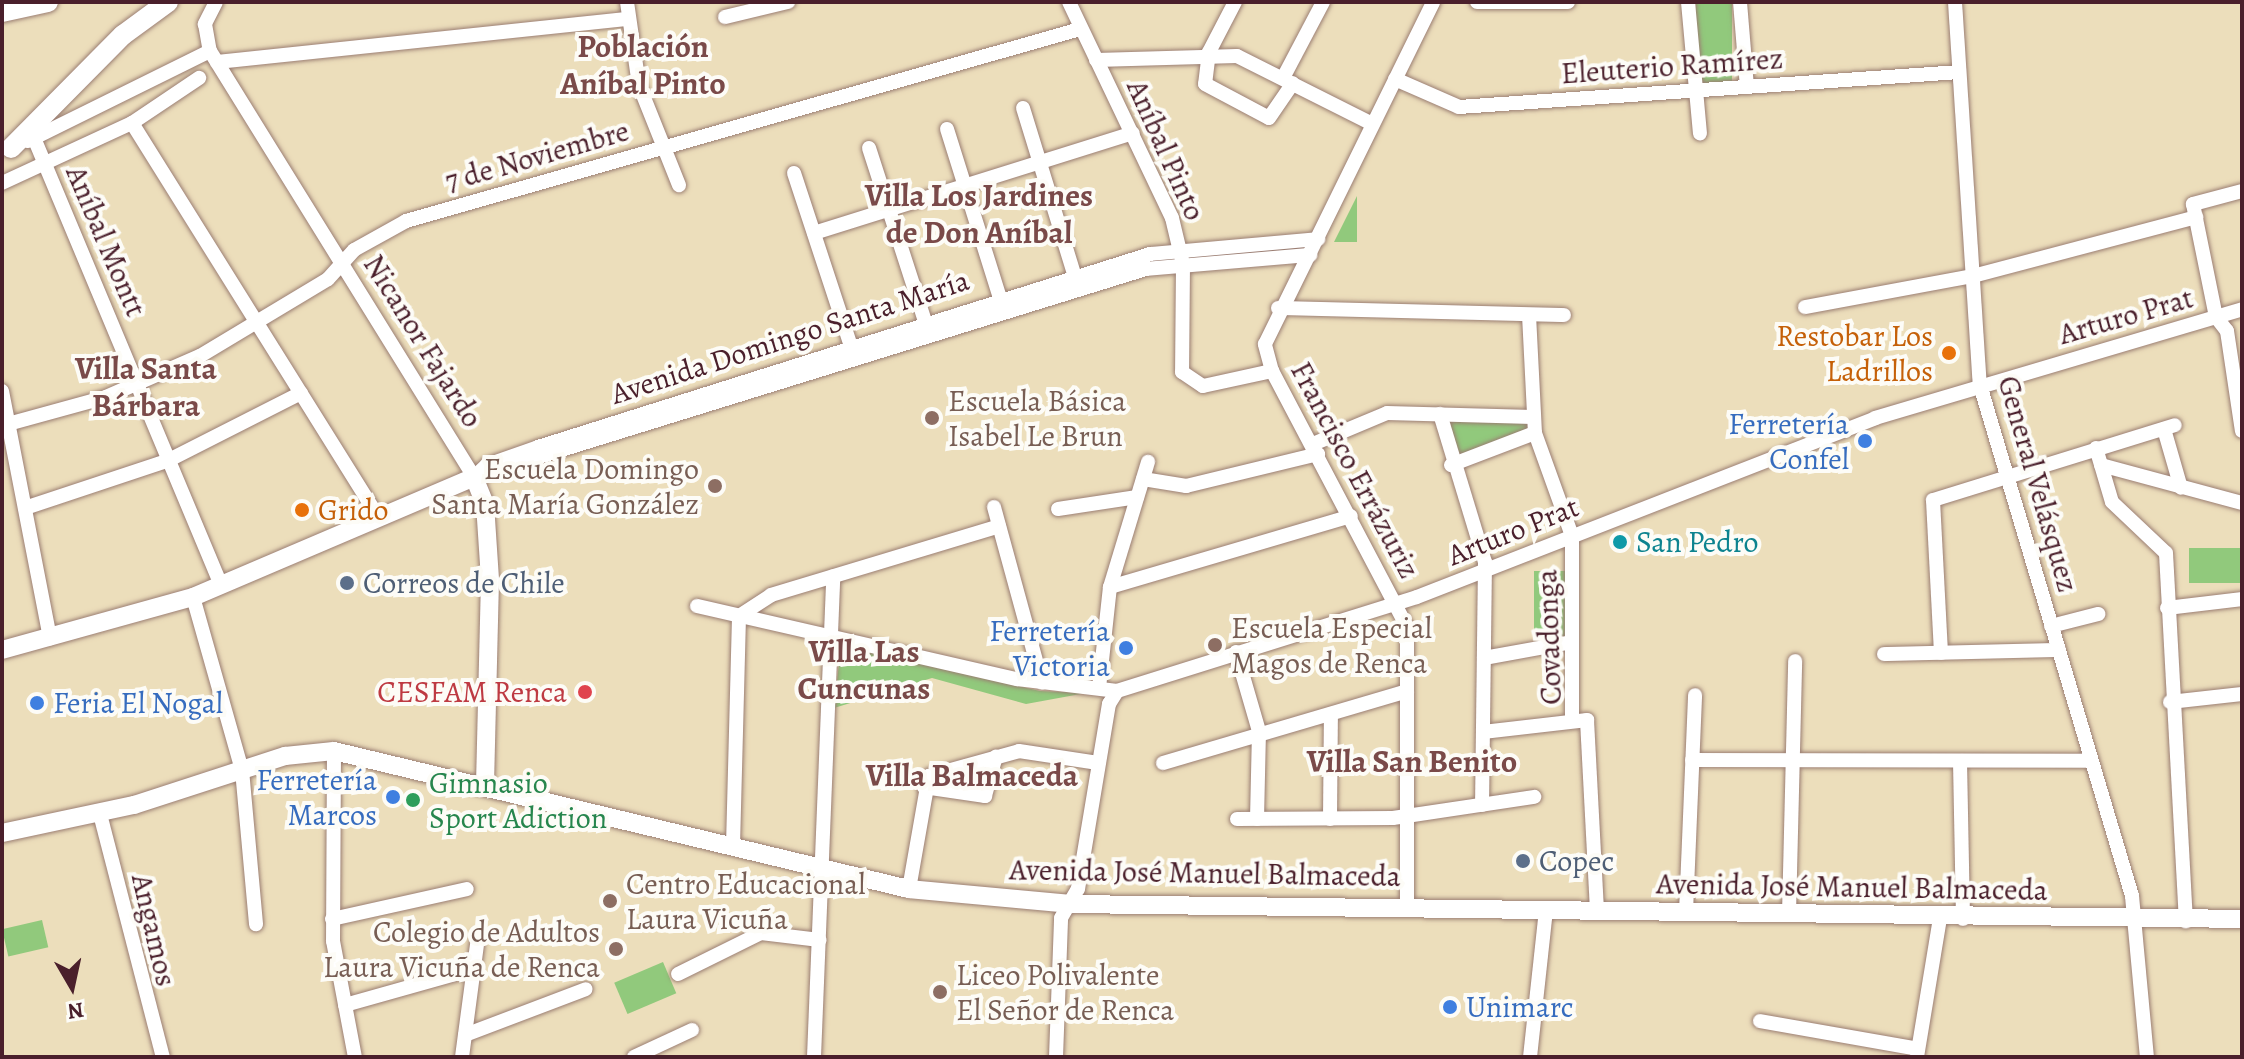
<!DOCTYPE html>
<meta charset="utf-8">
<style>
body{margin:0}
#map{position:relative;width:2244px;height:1059px;overflow:hidden;background:#ecdebb;font-family:Alegreya,serif}
div>[style]{position:absolute}
.green>*{inset:0;background:#91c97c;transform-origin:0 0}
.roads{filter:drop-shadow(0 0 2px #9b7e73) drop-shadow(0 0 2px #9b7e73)}
.minor>*{height:14px;margin:-7px;padding:0 7px;transform-origin:7px;border-radius:7px;background:#fff}
.major>*{height:18px;margin:-9px;padding:0 9px;transform-origin:9px;border-radius:9px;background:#fff}
.highway>*{height:20px;margin:-10px;padding:0 10px;transform-origin:10px;border-radius:10px;background:#fff}
.dots>*{width:22px;height:22px;translate:-50% -50%;box-sizing:border-box;border:4px solid #fdfcf7;border-radius:50%}
span{translate:-50% -50%;white-space:nowrap;text-align:center;line-height:1.15;-webkit-text-stroke:8px #fdfcf7;paint-order:stroke}
.street-label{font-size:30px;color:#4a1f2b}
.food-label{font-size:30px;color:#c56008}
.right{translate:-100% -50%;text-align:right}
.left{translate:0 -50%;text-align:left}
.education-label{font-size:30px;color:#785e54}
.shop-label{font-size:30px;color:#366cbe}
.culture-label{font-size:30px;color:#0d838f}
.service-label{font-size:30px;color:#4e5e75}
.health-label{font-size:30px;color:#be3a42}
.leisure-label{font-size:30px;color:#27864d}
.neighbourhood-label{font-size:32px;color:#7a4a49;font-weight:700}
.frame{position:absolute;inset:0;border:4px solid #4a1f2b;pointer-events:none}
.north{position:absolute;left:32px;top:947px;width:80px;height:80px;-webkit-text-stroke:6px #fdfcf7;paint-order:stroke;rotate:171deg;font-size:22px;font-weight:700;line-height:32px;text-align:center;color:#4a1f2b}
.north::after{content:'';display:block;margin:auto;width:28px;height:36px;background:#4a1f2b;clip-path:polygon(50% 0,100% 100%,50% 72%,0 100%)}
</style>
<div id="map">
<div class="green">
<div style="left:1696px;top:2px;width:36px;height:81px"></div>
<div style="clip-path:polygon(1357px 196px,1357px 242px,1334px 242px)"></div>
<div style="clip-path:polygon(1447px 420px,1527px 423px,1528px 430px,1455px 458px)"></div>
<div style="left:2242px;top:548px;width:35px;height:53px;rotate:90deg"></div>
<div style="left:1534px;top:571px;width:32px;height:65px"></div>
<div style="clip-path:polygon(841px 645px,1040px 691px,1086px 693px,1026px 704px,932px 678px,834px 708px)"></div>
<div style="left:42px;top:920px;width:28px;height:41px;rotate:77deg"></div>
<div style="left:663px;top:962px;width:34px;height:53px;rotate:67deg"></div>
</div>
<div class="roads">
<div class="minor">
<div style="left:216px;top:2px;width:25px;rotate:117deg"></div>
<div style="left:205px;top:24px;width:27px;rotate:80deg"></div>
<div style="left:210px;top:51px;width:501px;rotate:58.21deg"></div>
<div style="left:627px;top:2px;width:84px;rotate:81.8deg"></div>
<div style="left:639px;top:85px;width:108px;rotate:68.2deg"></div>
<div style="left:1069px;top:2px;width:239px;rotate:64.5deg"></div>
<div style="left:1172px;top:218px;width:47px;rotate:76.6deg"></div>
<div style="left:1183px;top:264px;width:108px;rotate:90.5deg"></div>
<div style="left:1182px;top:372px;width:25px;rotate:34deg"></div>
<div style="left:1203px;top:386px;width:71px;rotate:-12.3deg"></div>
<div style="left:1235px;top:2px;width:56px;rotate:117.5deg"></div>
<div style="left:1209px;top:52px;width:32px;rotate:97deg"></div>
<div style="left:1205px;top:84px;width:72px;rotate:28deg"></div>
<div style="left:1269px;top:118px;width:42px;rotate:-55.6deg"></div>
<div style="left:1477px;top:2px;width:91px"></div>
<div style="left:1688px;top:2px;width:132px;rotate:84.8deg"></div>
<div style="left:1740px;top:2px;width:85px;rotate:85.3deg"></div>
<div style="left:1955px;top:2px;width:384px;rotate:86.3deg"></div>
<div style="left:1980px;top:385px;width:533px;rotate:73.43deg"></div>
<div style="left:2132px;top:896px;width:162px;rotate:84.7deg"></div>
<div style="left:725px;top:17px;width:65px;rotate:-13.4deg"></div>
<div style="left:1096px;top:60px;width:141px;rotate:-1.6deg"></div>
<div style="left:1237px;top:56px;width:151px;rotate:26.7deg"></div>
<div style="left:217px;top:62px;width:414px;rotate:-6deg"></div>
<div style="left:1283px;top:78px;width:86px;rotate:-62.2deg"></div>
<div style="left:1395px;top:79px;width:70px;rotate:23.6deg"></div>
<div style="left:1459px;top:107px;width:501px;rotate:-4deg"></div>
<div style="left:1023px;top:108px;width:184px;rotate:72.9deg"></div>
<div style="left:132px;top:123px;width:462px;rotate:58deg"></div>
<div style="left:947px;top:129px;width:188px;rotate:72.6deg"></div>
<div style="left:34px;top:138px;width:485px;rotate:67.3deg"></div>
<div style="left:28px;top:141px;width:203px;rotate:-26.3deg"></div>
<div style="left:869px;top:148px;width:192px;rotate:72.1deg"></div>
<div style="left:794px;top:173px;width:192px;rotate:71.8deg"></div>
<div style="left:2px;top:183px;width:143px;rotate:-24.8deg"></div>
<div style="left:132px;top:123px;width:81px;rotate:-33.9deg"></div>
<div style="left:2242px;top:191px;width:51px;rotate:165.1deg"></div>
<div style="left:2193px;top:204px;width:115px;rotate:78.5deg"></div>
<div style="left:2216px;top:317px;width:18px;rotate:52deg"></div>
<div style="left:2227px;top:331px;width:101px;rotate:81.5deg"></div>
<div style="left:814px;top:233px;width:334px;rotate:-17.4deg"></div>
<div style="left:1805px;top:307px;width:171px;rotate:-10.5deg"></div>
<div style="left:1973px;top:276px;width:231px;rotate:-14.8deg"></div>
<div style="left:1278px;top:308px;width:286px;rotate:1.4deg"></div>
<div style="left:1529px;top:315px;width:118px;rotate:87.1deg"></div>
<div style="left:1535px;top:433px;width:109px;rotate:70.2deg"></div>
<div style="left:1572px;top:536px;width:180px;rotate:90deg"></div>
<div style="left:2px;top:391px;width:252px;rotate:79deg"></div>
<div style="left:1440px;top:414px;width:155px;rotate:73.1deg"></div>
<div style="left:1485px;top:562px;width:243px;rotate:90.7deg"></div>
<div style="left:8px;top:424px;width:102px;rotate:-15.4deg"></div>
<div style="left:106px;top:397px;width:103px;rotate:-23.6deg"></div>
<div style="left:200px;top:356px;width:149px;rotate:-31deg"></div>
<div style="left:328px;top:279px;width:39px;rotate:-48deg"></div>
<div style="left:354px;top:250px;width:60px;rotate:-29.1deg"></div>
<div style="left:406px;top:221px;width:701px;rotate:-15.9deg"></div>
<div style="left:2164px;top:429px;width:61px;rotate:73.9deg"></div>
<div style="left:1313px;top:444px;width:80px;rotate:-22.7deg"></div>
<div style="left:1387px;top:413px;width:146px;rotate:1.6deg"></div>
<div style="left:2096px;top:448px;width:56px;rotate:73.5deg"></div>
<div style="left:2112px;top:502px;width:74px;rotate:43.4deg"></div>
<div style="left:2166px;top:553px;width:369px;rotate:86.9deg"></div>
<div style="left:1451px;top:465px;width:90px;rotate:-20.9deg"></div>
<div style="left:2101px;top:465px;width:146px;rotate:15.1deg"></div>
<div style="left:474px;top:477px;width:18px;rotate:-43deg"></div>
<div style="left:487px;top:465px;width:54px;rotate:-19.4deg"></div>
<div style="left:538px;top:447px;width:642px;rotate:-17.5deg"></div>
<div style="left:1150px;top:254px;width:169px;rotate:-5.1deg"></div>
<div style="left:474px;top:477px;width:703px;rotate:-17.2deg"></div>
<div style="left:1146px;top:269px;width:165px;rotate:-4.9deg"></div>
<div style="left:1143px;top:479px;width:44px;rotate:9.2deg"></div>
<div style="left:1186px;top:486px;width:136px;rotate:-13.6deg"></div>
<div style="left:994px;top:507px;width:182px;rotate:74.7deg"></div>
<div style="left:25px;top:508px;width:152px;rotate:-18.4deg"></div>
<div style="left:169px;top:460px;width:148px;rotate:-26.9deg"></div>
<div style="left:1058px;top:509px;width:80px;rotate:-8.6deg"></div>
<div style="left:1110px;top:587px;width:251px;rotate:-16.4deg"></div>
<div style="left:193px;top:597px;width:180px;rotate:74.2deg"></div>
<div style="left:242px;top:770px;width:155px;rotate:84.8deg"></div>
<div style="left:697px;top:606px;width:328px;rotate:12.9deg"></div>
<div style="left:1017px;top:679px;width:101px;rotate:6.8deg"></div>
<div style="left:1117px;top:691px;width:314px;rotate:-17.4deg"></div>
<div style="left:1417px;top:597px;width:492px;rotate:-21.3deg"></div>
<div style="left:1875px;top:418px;width:383px;rotate:-16.5deg"></div>
<div style="left:2167px;top:608px;width:76px;rotate:-6.8deg"></div>
<div style="left:2051px;top:626px;width:49px;rotate:-14.3deg"></div>
<div style="left:1236px;top:652px;width:82px;rotate:73.8deg"></div>
<div style="left:1259px;top:731px;width:88px;rotate:91.3deg"></div>
<div style="left:1941px;top:653px;width:153px;rotate:-93deg"></div>
<div style="left:1933px;top:500px;width:253px;rotate:-17.2deg"></div>
<div style="left:1884px;top:654px;width:175px;rotate:-1.3deg"></div>
<div style="left:1484px;top:658px;width:89px;rotate:-10.3deg"></div>
<div style="left:1099px;top:688px;width:102px;rotate:-83.8deg"></div>
<div style="left:1110px;top:587px;width:131px;rotate:-73.1deg"></div>
<div style="left:2170px;top:702px;width:72px;rotate:-6.3deg"></div>
<div style="left:1483px;top:732px;width:105px;rotate:-6.6deg"></div>
<div style="left:1587px;top:720px;width:190px;rotate:87deg"></div>
<div style="left:334px;top:751px;width:190px;rotate:90.3deg"></div>
<div style="left:333px;top:941px;width:118px;rotate:79.3deg"></div>
<div style="left:1692px;top:760px;width:399px;rotate:0.1deg"></div>
<div style="left:1960px;top:761px;width:158px;rotate:88.9deg"></div>
<div style="left:1163px;top:763px;width:254px;rotate:-16.4deg"></div>
<div style="left:924px;top:787px;width:62px;rotate:8.4deg"></div>
<div style="left:985px;top:796px;width:41px;rotate:-74.6deg"></div>
<div style="left:100px;top:814px;width:251px;rotate:75.5deg"></div>
<div style="left:1237px;top:819px;width:156px;rotate:-0.4deg"></div>
<div style="left:1393px;top:818px;width:143px;rotate:-8.5deg"></div>
<div style="left:1330px;top:819px;width:105px;rotate:-89.5deg"></div>
<div style="left:733px;top:846px;width:230px;rotate:-88.5deg"></div>
<div style="left:739px;top:616px;width:38px;rotate:-33deg"></div>
<div style="left:771px;top:595px;width:238px;rotate:-16.8deg"></div>
<div style="left:909px;top:889px;width:115px;rotate:-80deg"></div>
<div style="left:929px;top:776px;width:93px;rotate:-15.5deg"></div>
<div style="left:1019px;top:751px;width:80px;rotate:8.6deg"></div>
<div style="left:1407px;top:904px;width:277px;rotate:-90deg"></div>
<div style="left:1407px;top:627px;width:289px;rotate:-117.8deg"></div>
<div style="left:1272px;top:371px;width:28px;rotate:-105deg"></div>
<div style="left:1265px;top:344px;width:381px;rotate:-63.8deg"></div>
<div style="left:1686px;top:912px;width:217px;rotate:-87.6deg"></div>
<div style="left:1789px;top:914px;width:253px;rotate:-88.6deg"></div>
<div style="left:332px;top:919px;width:138px;rotate:-12.5deg"></div>
<div style="left:678px;top:974px;width:93px;rotate:-26.3deg"></div>
<div style="left:761px;top:933px;width:59px;rotate:6.8deg"></div>
<div style="left:345px;top:1005px;width:133px;rotate:-15.7deg"></div>
<div style="left:1760px;top:1021px;width:160px;rotate:10deg"></div>
<div style="left:465px;top:1035px;width:129px;rotate:-20.8deg"></div>
<div style="left:462px;top:1057px;width:121px;rotate:-82.4deg"></div>
<div style="left:634px;top:1057px;width:64px;rotate:-25deg"></div>
<div style="left:814px;top:1057px;width:481px;rotate:-87.7deg"></div>
<div style="left:1056px;top:1057px;width:139px;rotate:-87.9deg"></div>
<div style="left:1061px;top:918px;width:34px;rotate:-60deg"></div>
<div style="left:1078px;top:889px;width:188px;rotate:-80.5deg"></div>
<div style="left:1109px;top:704px;width:15px;rotate:-58deg"></div>
<div style="left:1530px;top:1057px;width:149px;rotate:-83.8deg"></div>
<div style="left:1917px;top:1057px;width:141px;rotate:-80.6deg"></div>
</div>
<div class="major">
<div style="left:2px;top:650px;width:198px;rotate:-15.5deg"></div>
<div style="left:193px;top:597px;width:306px;rotate:-23.1deg"></div>
<div style="left:474px;top:477px;width:29px;rotate:68deg"></div>
<div style="left:485px;top:504px;width:76px;rotate:86.2deg"></div>
<div style="left:490px;top:580px;width:206px;rotate:91.4deg"></div>
<div style="left:2px;top:833px;width:135px;rotate:-12deg"></div>
<div style="left:134px;top:805px;width:159px;rotate:-18deg"></div>
<div style="left:285px;top:756px;width:49px;rotate:-5.8deg"></div>
<div style="left:334px;top:751px;width:591px;rotate:13.5deg"></div>
<div style="left:909px;top:889px;width:162px;rotate:5.3deg"></div>
<div style="left:1070px;top:904px;width:1172px;rotate:0.73deg"></div>
</div>
<div class="highway">
<div style="left:2px;top:12px;width:47px;rotate:-12.3deg"></div>
<div style="left:11px;top:148px;width:159px;rotate:-45.3deg"></div>
<div style="left:123px;top:35px;width:56px;rotate:-36.3deg"></div>
</div>
</div>
<div class="dots">
<div style="left:1949px;top:353px;background:#e8710a"></div>
<div style="left:932px;top:418px;background:#8d6e63"></div>
<div style="left:1865px;top:441px;background:#3f7fe0"></div>
<div style="left:715px;top:486px;background:#8d6e63"></div>
<div style="left:302px;top:510px;background:#e8710a"></div>
<div style="left:1620px;top:542px;background:#0f9aa8"></div>
<div style="left:347px;top:583px;background:#5c6f8a"></div>
<div style="left:1215px;top:645px;background:#8d6e63"></div>
<div style="left:1126px;top:648px;background:#3f7fe0"></div>
<div style="left:585px;top:692px;background:#e0444e"></div>
<div style="left:37px;top:703px;background:#3f7fe0"></div>
<div style="left:393px;top:797px;background:#3f7fe0"></div>
<div style="left:413px;top:800px;background:#2e9e5b"></div>
<div style="left:1523px;top:861px;background:#5c6f8a"></div>
<div style="left:610px;top:901px;background:#8d6e63"></div>
<div style="left:616px;top:949px;background:#8d6e63"></div>
<div style="left:940px;top:992px;background:#8d6e63"></div>
<div style="left:1450px;top:1007px;background:#3f7fe0"></div>
</div>
<div class="street-label">
<span style="left:1672px;top:66px;rotate:-4deg">Eleuterio Ramírez</span>
<span style="left:1166px;top:150px;rotate:66deg">Aníbal Pinto</span>
<span style="left:537px;top:156px;rotate:-16deg">7 de Noviembre</span>
<span style="left:106px;top:241px;rotate:67deg">Aníbal Montt</span>
<span style="left:2126px;top:316px;rotate:-16deg">Arturo Prat</span>
<span style="left:790px;top:337px;rotate:-18deg">Avenida Domingo Santa María</span>
<span style="left:423px;top:341px;rotate:58deg">Nicanor Fajardo</span>
<span style="left:1355px;top:470px;rotate:62deg">Francisco Errázuriz</span>
<span style="left:2038px;top:484px;rotate:74deg">General Velásquez</span>
<span style="left:1513px;top:531px;rotate:-22deg">Arturo Prat</span>
<span style="left:1549px;top:637px;rotate:-92deg">Covadonga</span>
<span style="left:1205px;top:873px;rotate:1deg">Avenida José Manuel Balmaceda</span>
<span style="left:1852px;top:887px;rotate:1deg">Avenida José Manuel Balmaceda</span>
<span style="left:154px;top:930px;rotate:77deg">Angamos</span>
</div>
<div class="food-label">
<span class="right" style="left:1933px;top:353px">Restobar Los<br>Ladrillos</span>
<span class="left" style="left:318px;top:510px">Grido</span>
</div>
<div class="education-label">
<span class="left" style="left:948px;top:418px">Escuela Básica<br>Isabel Le Brun</span>
<span class="right" style="left:699px;top:486px">Escuela Domingo<br>Santa María González</span>
<span class="left" style="left:1231px;top:645px">Escuela Especial<br>Magos de Renca</span>
<span class="left" style="left:626px;top:901px">Centro Educacional<br>Laura Vicuña</span>
<span class="right" style="left:600px;top:949px">Colegio de Adultos<br>Laura Vicuña de Renca</span>
<span class="left" style="left:956px;top:992px">Liceo Polivalente<br>El Señor de Renca</span>
</div>
<div class="shop-label">
<span class="right" style="left:1849px;top:441px">Ferretería<br>Confel</span>
<span class="right" style="left:1110px;top:648px">Ferretería<br>Victoria</span>
<span class="left" style="left:53px;top:703px">Feria El Nogal</span>
<span class="right" style="left:377px;top:797px">Ferretería<br>Marcos</span>
<span class="left" style="left:1466px;top:1007px">Unimarc</span>
</div>
<div class="culture-label">
<span class="left" style="left:1636px;top:542px">San Pedro</span>
</div>
<div class="service-label">
<span class="left" style="left:363px;top:583px">Correos de Chile</span>
<span class="left" style="left:1539px;top:861px">Copec</span>
</div>
<div class="health-label">
<span class="right" style="left:567px;top:692px">CESFAM Renca</span>
</div>
<div class="leisure-label">
<span class="left" style="left:429px;top:800px">Gimnasio<br>Sport Adiction</span>
</div>
<div class="neighbourhood-label">
<span style="left:643px;top:65px">Población<br>Aníbal Pinto</span>
<span style="left:979px;top:214px">Villa Los Jardines<br>de Don Aníbal</span>
<span style="left:146px;top:387px">Villa Santa<br>Bárbara</span>
<span style="left:864px;top:670px">Villa Las<br>Cuncunas</span>
<span style="left:1412px;top:761px">Villa San Benito</span>
<span style="left:972px;top:775px">Villa Balmaceda</span>
</div>
<div class="frame"></div>
<div class="north">N</div>
</div>
